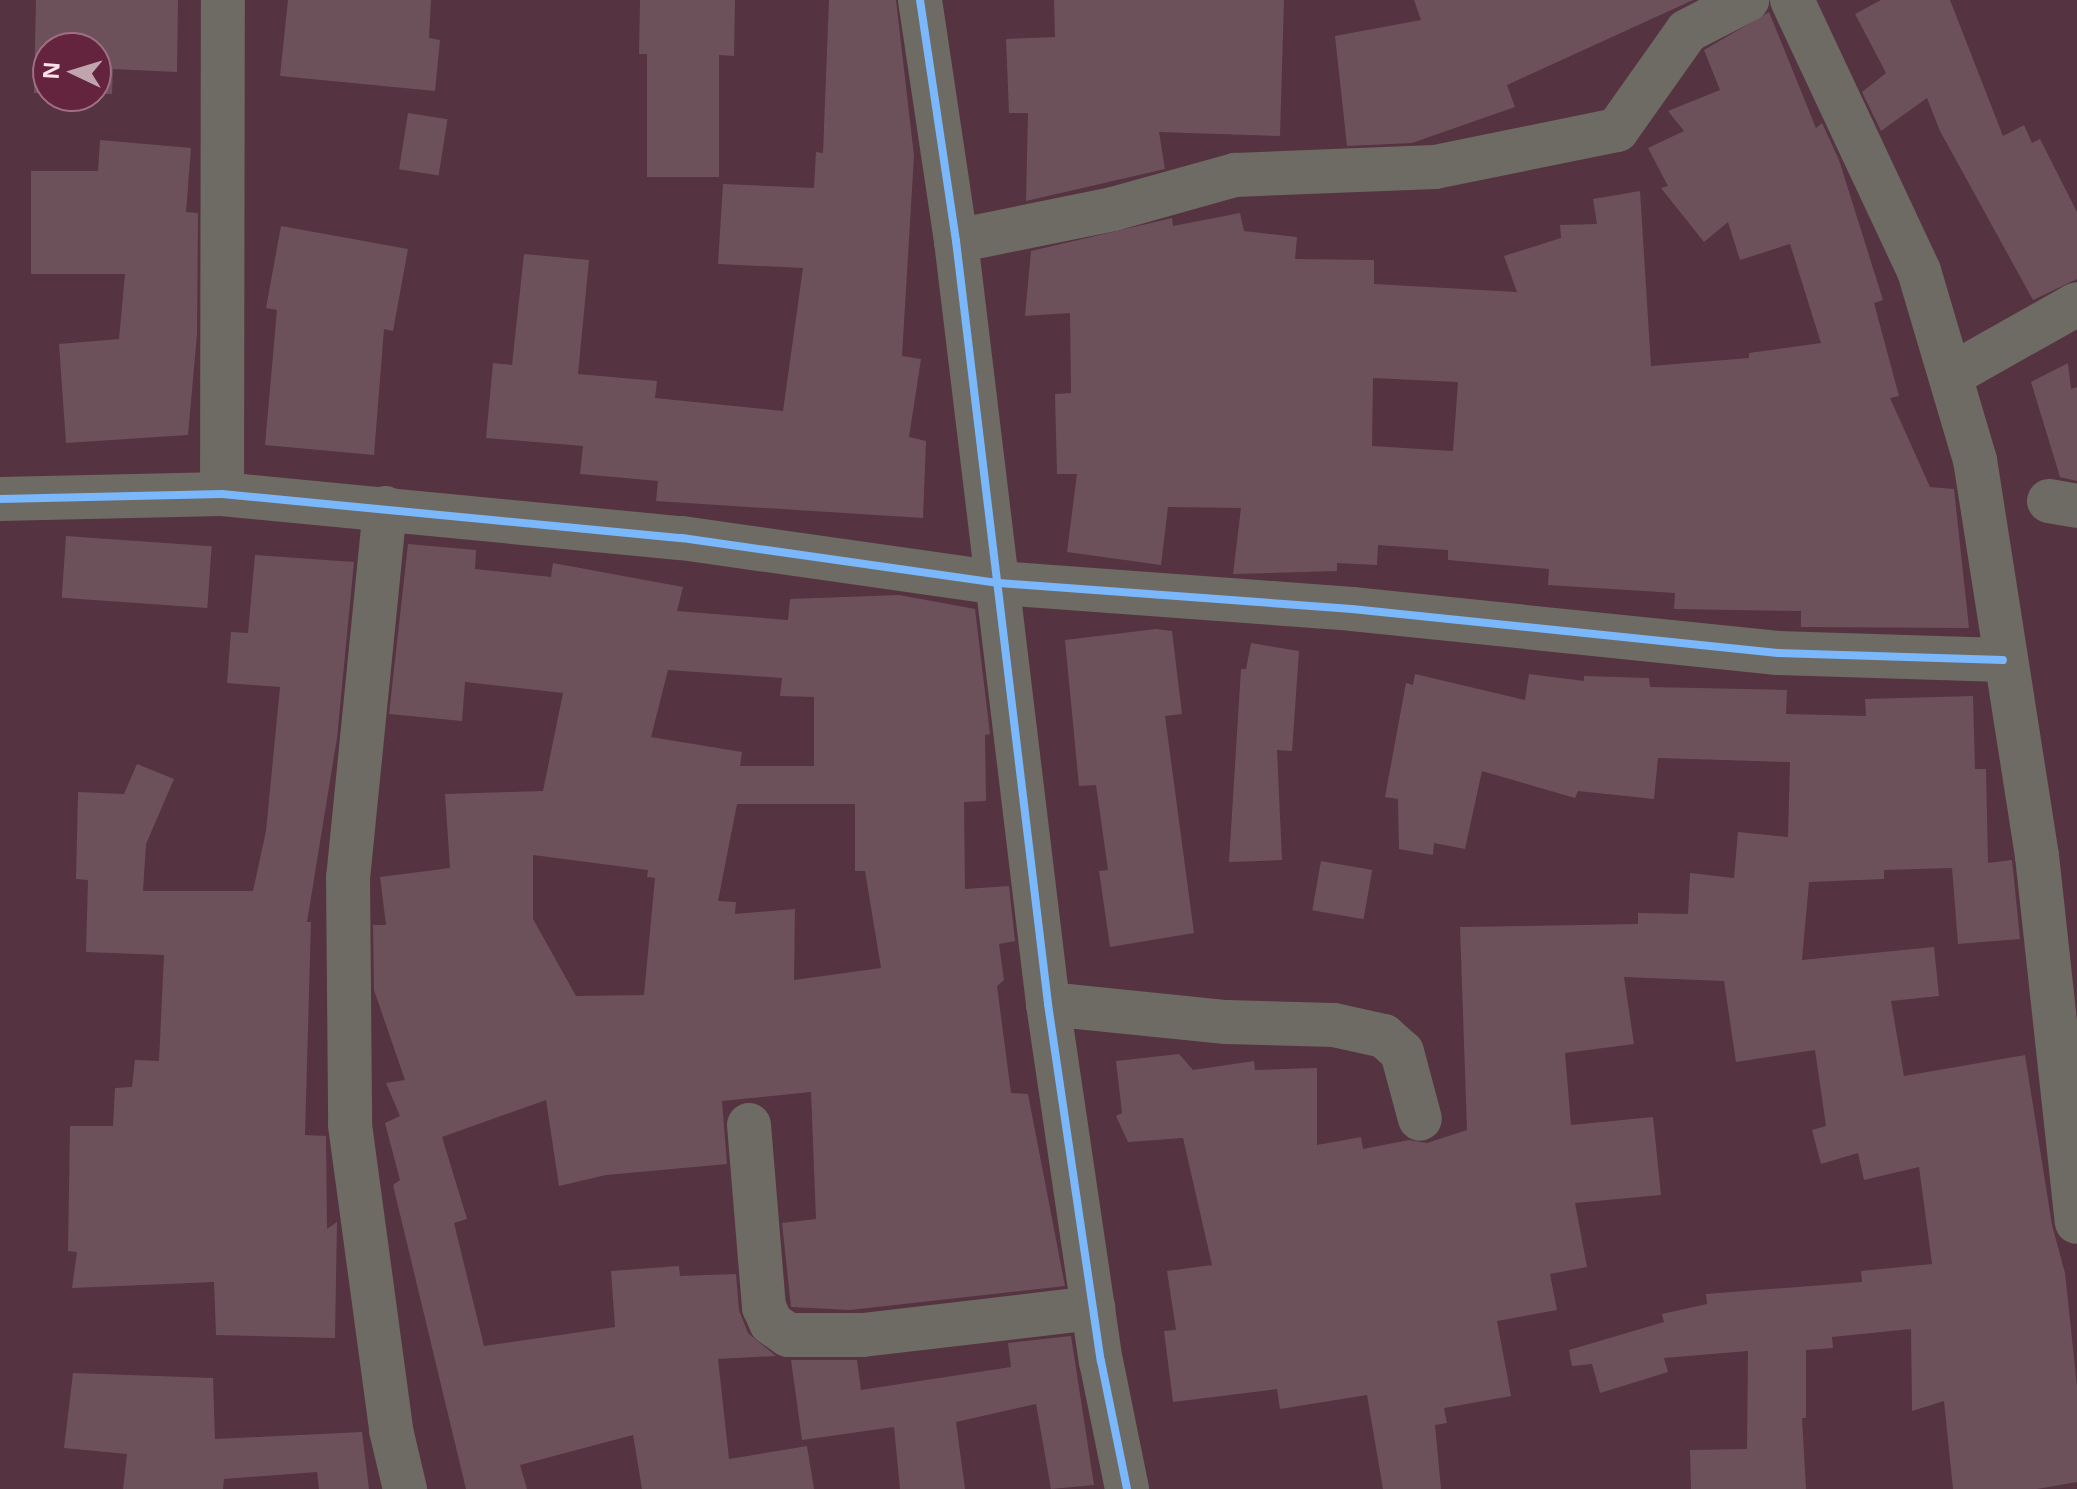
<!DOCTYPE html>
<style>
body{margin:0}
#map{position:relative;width:2077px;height:1489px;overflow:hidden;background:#553340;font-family:"Open Sans",sans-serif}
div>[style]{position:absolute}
.building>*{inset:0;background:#6c515b;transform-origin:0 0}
.minor>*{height:44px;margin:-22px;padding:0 22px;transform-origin:22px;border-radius:22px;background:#6e6a64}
.tertiary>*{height:44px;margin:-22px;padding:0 22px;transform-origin:22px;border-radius:22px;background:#6e6a64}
.cycleway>*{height:8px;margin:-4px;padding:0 4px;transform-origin:4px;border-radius:4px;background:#7ab7fb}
span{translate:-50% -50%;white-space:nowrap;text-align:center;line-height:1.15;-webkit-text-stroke:7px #64243d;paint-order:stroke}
.north{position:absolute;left:32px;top:32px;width:80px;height:80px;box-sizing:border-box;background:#64243d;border:2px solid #a07082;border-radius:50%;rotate:274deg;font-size:22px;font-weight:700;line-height:32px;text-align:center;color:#fbe2e9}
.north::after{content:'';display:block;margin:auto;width:28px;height:36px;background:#c1a5ae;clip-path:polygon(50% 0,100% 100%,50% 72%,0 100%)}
</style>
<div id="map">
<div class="building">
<div style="clip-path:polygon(36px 0,178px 0,177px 72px,113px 69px,112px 94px,96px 94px,96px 48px,48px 48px,48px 93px,34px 93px)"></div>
<div style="clip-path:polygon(288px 0,431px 0,429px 38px,440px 40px,435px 91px,280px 76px)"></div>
<div style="clip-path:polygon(640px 0,735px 0,734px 56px,719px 55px,719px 177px,647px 177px,647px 54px,639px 54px)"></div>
<div style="clip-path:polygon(829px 0,896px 0,914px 156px,902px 356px,921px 359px,909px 437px,926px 441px,923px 518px,656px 501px,658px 481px,580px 474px,583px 446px,486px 438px,493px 363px,512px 365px,524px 254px,589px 260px,578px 374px,657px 381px,655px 398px,783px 411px,803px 268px,718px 264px,723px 184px,814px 188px,816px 152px,823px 153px)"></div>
<div style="clip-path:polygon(1054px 0,1284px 0,1280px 136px,1159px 132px,1165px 169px,1026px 201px,1028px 113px,1009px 113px,1006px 39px,1055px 37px)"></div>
<div style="clip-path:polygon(1414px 0,1693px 0,1507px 85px,1515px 107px,1412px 143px,1347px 146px,1335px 36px,1421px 20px)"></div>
<div style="clip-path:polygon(1881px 0,1950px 0,2003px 136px,2024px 125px,2032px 143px,2040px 139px,2077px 212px,2077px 279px,2033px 300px,1940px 131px,1927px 98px,1881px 131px,1862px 92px,1886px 73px,1855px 14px)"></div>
<div style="clip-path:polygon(evenodd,1769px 12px,1816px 128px,1822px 123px,1839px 160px,1883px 300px,1874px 303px,1899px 396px,1890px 398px,1930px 487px,1954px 489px,1969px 628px,1801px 627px,1801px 611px,1674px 609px,1675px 593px,1548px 585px,1549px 569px,1448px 560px,1448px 550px,1378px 545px,1377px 565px,1337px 563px,1337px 571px,1233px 574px,1241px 508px,1168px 507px,1161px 565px,1067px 552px,1077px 474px,1057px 474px,1055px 394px,1071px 393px,1070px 313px,1025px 316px,1031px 251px,1172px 218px,1173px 226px,1240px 213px,1244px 231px,1297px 237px,1295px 259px,1374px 260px,1374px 284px,1517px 292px,1504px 256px,1561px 238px,1560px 225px,1597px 224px,1593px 199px,1640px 191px,1651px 366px,1749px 358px,1749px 353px,1821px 343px,1790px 244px,1740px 260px,1728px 222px,1704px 242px,1661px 188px,1668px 186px,1648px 148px,1684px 131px,1668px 111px,1720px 90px,1704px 50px,1769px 12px,1373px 378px,1458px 382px,1453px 451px,1372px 446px,1373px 378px)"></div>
<div style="left:408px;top:113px;width:40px;height:57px;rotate:9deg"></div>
<div style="clip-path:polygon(100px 140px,191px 148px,186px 212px,198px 213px,197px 334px,188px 435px,66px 443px,59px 344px,119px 339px,125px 274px,31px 274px,31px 171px,98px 171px)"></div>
<div style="clip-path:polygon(281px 226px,408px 249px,393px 331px,384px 329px,374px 455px,265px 445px,277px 310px,266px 308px)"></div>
<div style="clip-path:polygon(2068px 363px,2071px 389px,2077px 387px,2077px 481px,2060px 477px,2031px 382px)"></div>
<div style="left:66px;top:536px;width:146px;height:62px;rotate:4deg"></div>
<div style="clip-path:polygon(evenodd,408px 544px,476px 550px,475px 569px,551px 577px,553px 563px,683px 587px,677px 611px,788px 620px,790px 599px,899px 595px,975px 609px,990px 734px,985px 735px,986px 801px,964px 802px,965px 889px,1009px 886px,1015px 941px,999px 944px,1004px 980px,997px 986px,1011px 1093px,1028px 1094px,1065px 1286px,850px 1310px,791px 1307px,782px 1223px,816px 1219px,811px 1092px,722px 1101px,727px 1164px,606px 1175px,559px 1186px,546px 1100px,442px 1137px,467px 1219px,454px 1223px,484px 1346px,615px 1327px,611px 1271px,679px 1266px,680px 1276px,736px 1274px,739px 1310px,748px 1333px,776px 1356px,718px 1359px,729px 1459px,807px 1446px,814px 1489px,642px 1489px,633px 1435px,520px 1465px,527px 1489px,466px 1489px,393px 1185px,400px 1180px,385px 1123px,400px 1116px,386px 1083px,405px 1080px,374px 990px,373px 925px,386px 925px,380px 877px,450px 868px,445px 794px,543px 791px,563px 693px,465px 682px,462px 721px,389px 714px,408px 544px,668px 670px,782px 678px,780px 696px,814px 697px,814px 766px,740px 766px,742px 752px,651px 737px,668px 670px,408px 544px,737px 804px,855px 804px,855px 871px,865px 871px,881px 968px,794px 980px,795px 909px,735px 914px,736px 902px,718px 901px,737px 804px,408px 544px,533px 855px,648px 870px,647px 877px,655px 878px,644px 995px,576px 996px,533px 919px,533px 855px)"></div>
<div style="clip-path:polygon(255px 555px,354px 562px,337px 738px,307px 922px,311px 922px,305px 1135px,326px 1136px,327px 1229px,337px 1222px,335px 1338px,216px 1335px,214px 1282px,72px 1288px,77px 1252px,68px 1251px,70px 1126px,113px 1126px,115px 1088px,132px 1087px,135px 1060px,159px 1061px,164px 955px,86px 952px,88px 880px,76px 879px,78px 792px,124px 794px,137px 764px,174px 779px,146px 844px,143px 891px,253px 891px,266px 831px,280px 687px,227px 683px,231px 632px,248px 633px)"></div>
<div style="clip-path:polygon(1156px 629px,1172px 631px,1182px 714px,1165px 716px,1194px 933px,1110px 947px,1099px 871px,1108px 870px,1096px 785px,1079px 786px,1065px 640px)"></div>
<div style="clip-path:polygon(1251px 643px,1299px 651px,1292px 751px,1277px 750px,1282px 860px,1229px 862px,1241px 669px,1246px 669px)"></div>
<div style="clip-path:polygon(1415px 674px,1525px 700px,1529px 674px,1584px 681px,1584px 676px,1649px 678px,1650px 687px,1787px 690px,1786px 714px,1866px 716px,1865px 699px,1973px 696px,1975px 769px,1986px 769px,1988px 863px,2012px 860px,2020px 939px,1958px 944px,1952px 868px,1884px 870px,1884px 879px,1809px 882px,1802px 960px,1934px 947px,1939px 996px,1891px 1001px,1904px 1076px,2025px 1055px,2052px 1225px,2065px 1273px,2077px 1386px,2077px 1482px,2037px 1489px,1953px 1489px,1944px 1401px,1912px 1411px,1911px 1329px,1832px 1337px,1833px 1348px,1806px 1350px,1806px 1418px,1802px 1418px,1806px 1489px,1691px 1489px,1690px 1450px,1747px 1449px,1748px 1351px,1664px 1358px,1668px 1372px,1600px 1393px,1592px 1364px,1572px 1366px,1569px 1350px,1664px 1322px,1662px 1314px,1707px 1304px,1706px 1294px,1862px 1282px,1861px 1271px,1932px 1264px,1919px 1167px,1864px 1180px,1858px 1153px,1821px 1164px,1812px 1130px,1826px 1126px,1815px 1050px,1736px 1062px,1724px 981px,1624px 977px,1634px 1044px,1565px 1053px,1571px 1125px,1653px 1117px,1661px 1195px,1575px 1203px,1587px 1267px,1550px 1274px,1557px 1310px,1497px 1321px,1511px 1396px,1444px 1408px,1447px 1423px,1435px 1425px,1441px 1489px,1383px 1489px,1367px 1395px,1280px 1409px,1277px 1389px,1173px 1402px,1164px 1331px,1176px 1330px,1167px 1271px,1212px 1265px,1183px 1138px,1128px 1142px,1116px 1116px,1122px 1113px,1116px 1061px,1179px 1054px,1193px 1070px,1254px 1061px,1255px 1070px,1317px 1068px,1317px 1145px,1361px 1137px,1363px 1149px,1409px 1140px,1427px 1143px,1467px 1130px,1460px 927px,1638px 924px,1638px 913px,1688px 914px,1690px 873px,1734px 878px,1738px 832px,1788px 837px,1790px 762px,1658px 758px,1654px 799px,1578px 791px,1575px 798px,1482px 771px,1465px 849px,1434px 843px,1433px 855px,1399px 849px,1398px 799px,1385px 797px,1406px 683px,1413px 685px)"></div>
<div style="left:1321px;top:861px;width:52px;height:50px;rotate:10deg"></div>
<div style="clip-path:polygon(1071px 1336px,1094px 1485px,1051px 1489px,1036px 1404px,956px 1422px,965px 1489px,900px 1489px,894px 1427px,802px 1440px,791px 1360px,857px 1360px,861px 1390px,1011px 1367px,1008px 1343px)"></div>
<div style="clip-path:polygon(73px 1373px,213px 1378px,215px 1439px,362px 1432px,369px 1489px,319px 1489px,317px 1472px,224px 1479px,223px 1489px,123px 1489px,127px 1454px,64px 1448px)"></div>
</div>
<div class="minor">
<div style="left:920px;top:0;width:244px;rotate:81.5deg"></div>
<div style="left:956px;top:241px;width:769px;rotate:83.12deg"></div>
<div style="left:1048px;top:1004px;width:361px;rotate:81.6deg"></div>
<div style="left:1101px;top:1361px;width:131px;rotate:78.5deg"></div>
<div style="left:956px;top:241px;width:160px;rotate:-11.5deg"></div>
<div style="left:1113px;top:209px;width:127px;rotate:-15.6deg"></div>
<div style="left:1235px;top:175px;width:200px;rotate:-2.3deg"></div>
<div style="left:1435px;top:167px;width:186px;rotate:-11.5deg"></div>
<div style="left:1617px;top:130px;width:121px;rotate:-54.7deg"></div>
<div style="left:1687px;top:31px;width:68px;rotate:-27.3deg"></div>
<div style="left:1953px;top:374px;width:142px;rotate:-29.4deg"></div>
<div style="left:222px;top:494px;width:494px;rotate:-89.9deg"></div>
<div style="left:0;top:499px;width:222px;rotate:-1.3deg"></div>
<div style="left:222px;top:494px;width:462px;rotate:5.5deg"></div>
<div style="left:682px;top:538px;width:320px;rotate:8.1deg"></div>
<div style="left:999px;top:583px;width:354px;rotate:4.2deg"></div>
<div style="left:1352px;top:609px;width:428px;rotate:5.9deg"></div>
<div style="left:1778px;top:653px;width:225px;rotate:1.8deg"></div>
<div style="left:2049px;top:501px;width:28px;rotate:10deg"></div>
<div style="left:385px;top:508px;width:371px;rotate:95.7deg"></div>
<div style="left:348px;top:877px;width:248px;rotate:89.5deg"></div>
<div style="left:350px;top:1125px;width:308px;rotate:82.3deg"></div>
<div style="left:391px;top:1430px;width:61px;rotate:76.7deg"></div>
<div style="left:1048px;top:1004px;width:179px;rotate:5.8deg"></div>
<div style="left:1226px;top:1022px;width:108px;rotate:1.6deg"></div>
<div style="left:1334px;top:1025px;width:51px;rotate:12.4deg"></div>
<div style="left:1384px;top:1036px;width:24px;rotate:42deg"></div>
<div style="left:1402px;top:1052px;width:69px;rotate:75deg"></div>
<div style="left:749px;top:1125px;width:183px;rotate:85.3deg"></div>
<div style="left:764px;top:1307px;width:17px;rotate:66deg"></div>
<div style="left:771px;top:1323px;width:21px;rotate:35deg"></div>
<div style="left:788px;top:1335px;width:75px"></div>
<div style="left:863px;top:1335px;width:232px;rotate:-6.7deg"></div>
</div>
<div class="tertiary">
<div style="left:1792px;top:0;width:299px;rotate:64.9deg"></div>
<div style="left:1919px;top:271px;width:197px;rotate:73.5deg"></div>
<div style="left:1975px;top:460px;width:401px;rotate:81.1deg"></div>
<div style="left:2037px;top:856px;width:368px;rotate:83.8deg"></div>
</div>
<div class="cycleway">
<div style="left:920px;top:0;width:244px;rotate:81.5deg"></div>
<div style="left:956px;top:241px;width:769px;rotate:83.12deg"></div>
<div style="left:1048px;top:1004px;width:361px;rotate:81.6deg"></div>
<div style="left:1101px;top:1361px;width:131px;rotate:78.5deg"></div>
<div style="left:0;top:499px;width:222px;rotate:-1.3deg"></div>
<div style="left:222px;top:494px;width:462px;rotate:5.5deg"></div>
<div style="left:682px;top:538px;width:320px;rotate:8.1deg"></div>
<div style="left:999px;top:583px;width:354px;rotate:4.2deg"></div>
<div style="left:1352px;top:609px;width:428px;rotate:5.9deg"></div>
<div style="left:1778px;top:653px;width:225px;rotate:1.8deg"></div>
</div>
<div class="north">N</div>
</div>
